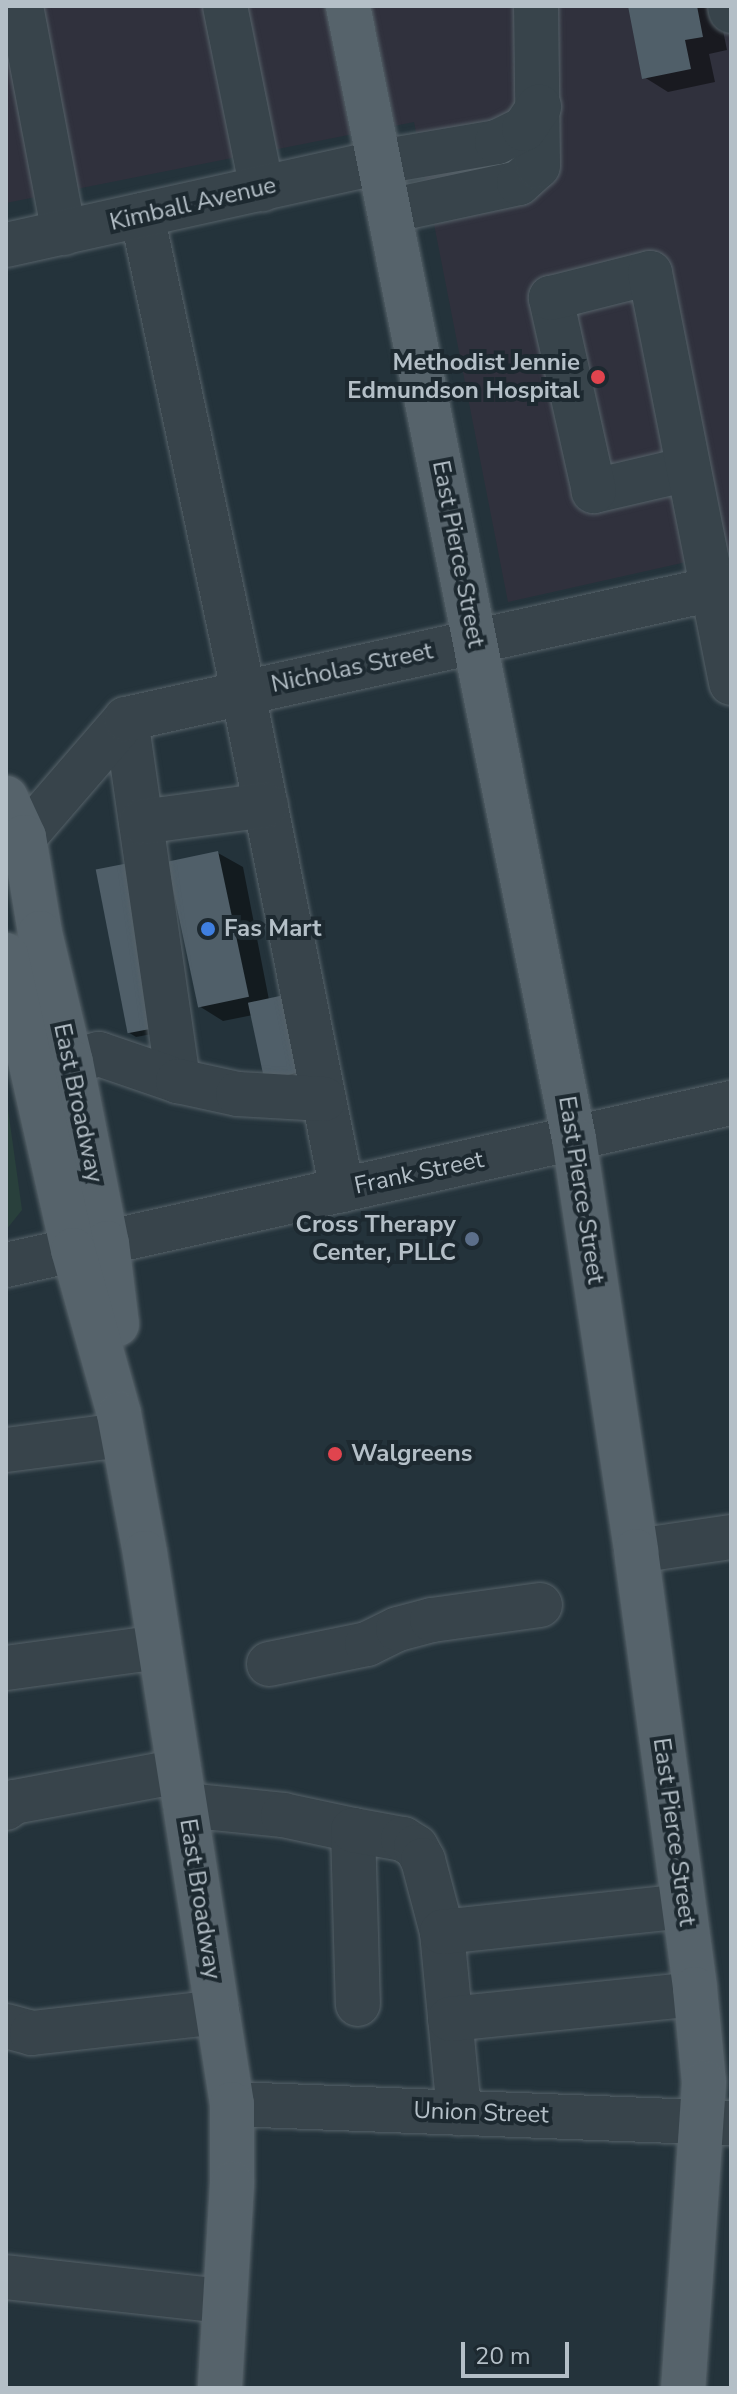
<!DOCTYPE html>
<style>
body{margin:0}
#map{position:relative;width:737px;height:2394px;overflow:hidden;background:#24333b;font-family:"Nunito Sans",sans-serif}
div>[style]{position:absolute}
.medical>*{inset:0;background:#30313d}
.green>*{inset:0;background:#29403c}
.shadow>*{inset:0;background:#0007}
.building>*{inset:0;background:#505f69;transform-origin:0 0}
.roads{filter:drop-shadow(0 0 2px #566269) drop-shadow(0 0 2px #566269)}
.minor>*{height:44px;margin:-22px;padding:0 22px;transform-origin:22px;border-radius:22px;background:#38444b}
.major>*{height:44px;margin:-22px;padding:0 22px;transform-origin:22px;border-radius:22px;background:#56636b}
.dots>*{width:22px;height:22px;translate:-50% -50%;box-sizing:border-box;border:4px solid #1d2930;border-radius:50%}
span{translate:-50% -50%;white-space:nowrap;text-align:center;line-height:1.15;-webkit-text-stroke:8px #1d2930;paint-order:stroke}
.street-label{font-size:24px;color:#b4bfc7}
.poi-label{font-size:24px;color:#b4bfc7;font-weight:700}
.right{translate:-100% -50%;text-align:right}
.left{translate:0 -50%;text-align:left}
.frame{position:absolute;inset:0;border:8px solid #b4bfc7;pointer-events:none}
.scale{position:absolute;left:461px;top:2342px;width:108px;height:36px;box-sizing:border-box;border:4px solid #b4bfc7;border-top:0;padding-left:10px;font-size:24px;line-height:28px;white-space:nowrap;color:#b4bfc7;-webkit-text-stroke:6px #1d2930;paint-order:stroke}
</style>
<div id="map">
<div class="medical">
<div style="clip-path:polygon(6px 6px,731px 6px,731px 552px,508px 602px,414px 122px,6px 203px)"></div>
</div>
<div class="green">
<div style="clip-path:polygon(6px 1095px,22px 1210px,6px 1230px)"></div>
</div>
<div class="shadow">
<div style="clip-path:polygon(630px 6px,718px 6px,727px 50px,709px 54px,715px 82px,668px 92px,644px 77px)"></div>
<div style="clip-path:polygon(218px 853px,243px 867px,269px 1000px,322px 1081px,283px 1088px,253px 1015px,223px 1021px,199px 1006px)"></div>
<div style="clip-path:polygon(134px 865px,173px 1030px,136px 1037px,128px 1032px)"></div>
</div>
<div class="building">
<div style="clip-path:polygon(628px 6px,697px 6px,703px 37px,685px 40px,691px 69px,642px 79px)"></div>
<div style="left:218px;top:851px;width:149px;height:52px;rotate:78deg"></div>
<div style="left:134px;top:862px;width:167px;height:39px;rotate:79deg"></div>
<div style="left:289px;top:994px;width:79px;height:42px;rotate:78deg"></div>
</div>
<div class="roads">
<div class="minor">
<div style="left:21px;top:6px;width:231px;rotate:79.3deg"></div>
<div style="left:225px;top:6px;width:187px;rotate:78.6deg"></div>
<div style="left:730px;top:6px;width:5px;rotate:79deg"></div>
<div style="left:389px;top:211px;width:133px;rotate:-12.2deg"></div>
<div style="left:519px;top:183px;width:25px;rotate:-42deg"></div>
<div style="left:538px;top:166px;width:160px;rotate:-90.7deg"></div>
<div style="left:142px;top:215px;width:488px;rotate:78deg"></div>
<div style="left:243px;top:692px;width:508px;rotate:78.76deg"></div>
<div style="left:6px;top:245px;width:383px;rotate:-12.5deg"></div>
<div style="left:380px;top:162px;width:119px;rotate:-9.7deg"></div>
<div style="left:497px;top:142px;width:30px;rotate:-26deg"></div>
<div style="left:524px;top:129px;width:27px;rotate:-56deg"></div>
<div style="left:688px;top:469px;width:97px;rotate:166.8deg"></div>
<div style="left:594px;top:491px;width:198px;rotate:-102.6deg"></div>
<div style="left:551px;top:298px;width:102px;rotate:-14.2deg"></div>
<div style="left:650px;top:273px;width:418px;rotate:78.8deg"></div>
<div style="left:126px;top:719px;width:366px;rotate:81.8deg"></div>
<div style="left:141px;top:822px;width:126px;rotate:-7.7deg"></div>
<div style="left:24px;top:837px;width:156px;rotate:-49.2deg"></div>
<div style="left:126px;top:719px;width:620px;rotate:-12.49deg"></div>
<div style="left:71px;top:1062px;width:29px;rotate:-16deg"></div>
<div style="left:99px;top:1054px;width:83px;rotate:18.9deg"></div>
<div style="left:178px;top:1081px;width:61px;rotate:12.2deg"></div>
<div style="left:238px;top:1094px;width:86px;rotate:3.3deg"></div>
<div style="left:6px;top:1265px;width:743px;rotate:-12.6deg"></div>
<div style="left:6px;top:1450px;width:117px;rotate:-7.4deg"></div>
<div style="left:636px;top:1551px;width:96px;rotate:-8.4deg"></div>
<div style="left:269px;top:1664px;width:100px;rotate:-11.5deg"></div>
<div style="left:367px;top:1644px;width:34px;rotate:-26deg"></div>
<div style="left:398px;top:1629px;width:35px;rotate:-15deg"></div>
<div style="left:432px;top:1620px;width:109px;rotate:-7.9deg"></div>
<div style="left:6px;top:1668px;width:155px;rotate:-7.8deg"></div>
<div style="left:185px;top:1805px;width:99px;rotate:5.8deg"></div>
<div style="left:283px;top:1815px;width:72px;rotate:12.1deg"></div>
<div style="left:353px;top:1830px;width:174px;rotate:88.4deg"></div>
<div style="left:6px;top:1808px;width:10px;rotate:-37deg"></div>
<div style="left:14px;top:1802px;width:168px;rotate:-10.6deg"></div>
<div style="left:353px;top:1830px;width:51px;rotate:10.2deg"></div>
<div style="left:403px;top:1839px;width:15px;rotate:32deg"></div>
<div style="left:416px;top:1847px;width:15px;rotate:62deg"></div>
<div style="left:423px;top:1860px;width:74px;rotate:75.2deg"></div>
<div style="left:442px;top:1932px;width:182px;rotate:84.6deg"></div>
<div style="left:442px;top:1932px;width:243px;rotate:-6.1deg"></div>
<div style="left:450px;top:2019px;width:246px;rotate:-5.8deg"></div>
<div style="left:6px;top:2026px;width:27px;rotate:15deg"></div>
<div style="left:32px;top:2033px;width:187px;rotate:-6.4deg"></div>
<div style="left:232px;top:2104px;width:499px;rotate:2.2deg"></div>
<div style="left:6px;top:2277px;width:220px;rotate:6.3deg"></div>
</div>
<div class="major">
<div style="left:348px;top:6px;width:1155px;rotate:78.72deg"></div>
<div style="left:574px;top:1139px;width:417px;rotate:81.4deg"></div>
<div style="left:636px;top:1551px;width:442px;rotate:82.3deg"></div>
<div style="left:695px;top:1989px;width:94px;rotate:84.5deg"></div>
<div style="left:704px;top:2083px;width:306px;rotate:93.9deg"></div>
<div style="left:6px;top:798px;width:43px;rotate:65.2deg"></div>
<div style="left:24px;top:837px;width:97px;rotate:80.5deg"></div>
<div style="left:40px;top:933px;width:133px;rotate:76.5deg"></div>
<div style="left:71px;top:1062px;width:185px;rotate:78.8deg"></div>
<div style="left:107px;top:1243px;width:82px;rotate:83deg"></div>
<div style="left:6px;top:955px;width:303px;rotate:77.2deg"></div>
<div style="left:73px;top:1250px;width:170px;rotate:74.3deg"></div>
<div style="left:119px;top:1414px;width:141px;rotate:79.4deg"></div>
<div style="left:145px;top:1553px;width:558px;rotate:81.03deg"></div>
<div style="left:232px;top:2104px;width:80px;rotate:90deg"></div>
<div style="left:232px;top:2184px;width:204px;rotate:93.4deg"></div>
</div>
</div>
<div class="dots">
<div style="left:598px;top:377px;background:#e0444e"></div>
<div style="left:208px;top:929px;background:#3f7fe0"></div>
<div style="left:472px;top:1239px;background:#5c6f8a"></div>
<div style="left:335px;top:1454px;background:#e0444e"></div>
</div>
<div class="street-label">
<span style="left:193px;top:204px;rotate:-13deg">Kimball Avenue</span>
<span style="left:458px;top:554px;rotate:79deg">East Pierce Street</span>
<span style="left:352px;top:668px;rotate:-12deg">Nicholas Street</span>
<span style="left:78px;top:1103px;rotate:78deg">East Broadway</span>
<span style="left:419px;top:1173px;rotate:-12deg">Frank Street</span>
<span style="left:581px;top:1190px;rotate:81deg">East Pierce Street</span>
<span style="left:674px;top:1832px;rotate:82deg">East Pierce Street</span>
<span style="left:200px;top:1899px;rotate:81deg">East Broadway</span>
<span style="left:481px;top:2113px;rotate:2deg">Union Street</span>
</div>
<div class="poi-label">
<span class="right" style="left:580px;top:377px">Methodist Jennie<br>Edmundson Hospital</span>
<span class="left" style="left:224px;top:929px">Fas Mart</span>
<span class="right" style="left:456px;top:1239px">Cross Therapy<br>Center, PLLC</span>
<span class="left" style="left:351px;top:1454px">Walgreens</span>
</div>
<div class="frame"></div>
<div class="scale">20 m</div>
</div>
